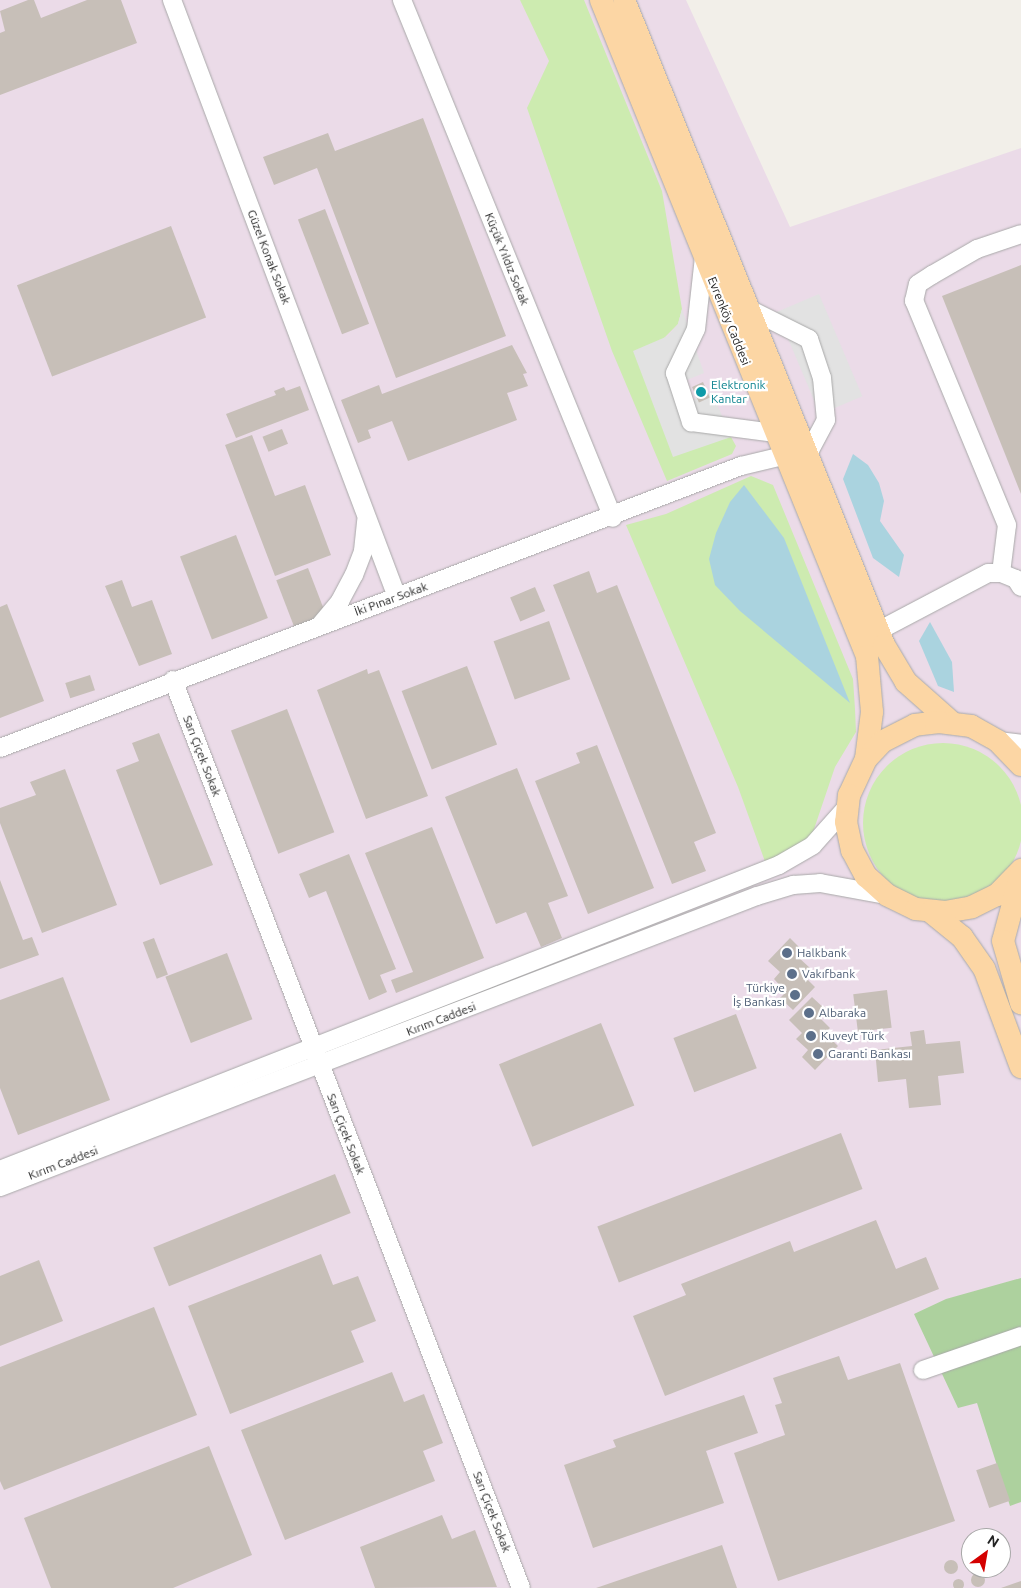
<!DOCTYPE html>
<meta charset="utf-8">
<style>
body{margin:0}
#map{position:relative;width:1021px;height:1588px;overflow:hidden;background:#f2efe9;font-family:Ubuntu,sans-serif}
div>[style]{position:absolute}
.industrial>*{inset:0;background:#ebdbe8}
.grass>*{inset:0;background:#cdebb0}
.round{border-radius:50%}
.forest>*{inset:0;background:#add19e}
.parking>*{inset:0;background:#e2e2e2;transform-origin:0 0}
.water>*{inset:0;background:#aad3df}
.building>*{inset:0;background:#c7bfb8;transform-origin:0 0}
.roads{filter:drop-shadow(0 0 1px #a9a9a9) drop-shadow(0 0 1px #a9a9a9)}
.minor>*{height:18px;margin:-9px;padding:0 9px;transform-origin:9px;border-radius:9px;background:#fff}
.major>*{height:22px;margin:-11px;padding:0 11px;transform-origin:11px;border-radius:11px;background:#fcd6a4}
.dots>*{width:14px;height:14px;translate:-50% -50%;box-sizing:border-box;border:2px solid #fff;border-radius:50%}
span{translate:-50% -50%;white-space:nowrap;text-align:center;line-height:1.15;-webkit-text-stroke:4.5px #fff;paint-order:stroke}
.street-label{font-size:12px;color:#222}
.culture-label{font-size:12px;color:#0d838f}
.left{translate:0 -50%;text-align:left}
.service-label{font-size:12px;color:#4e5e75}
.right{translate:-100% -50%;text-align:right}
.north{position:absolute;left:961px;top:1528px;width:50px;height:50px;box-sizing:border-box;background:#fff;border:1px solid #a7a7a7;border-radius:50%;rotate:32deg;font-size:14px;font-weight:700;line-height:20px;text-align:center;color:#222}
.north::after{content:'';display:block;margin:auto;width:18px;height:22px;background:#d40000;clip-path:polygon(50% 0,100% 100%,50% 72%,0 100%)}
</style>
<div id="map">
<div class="industrial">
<div style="clip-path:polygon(evenodd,0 0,686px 0,790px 227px,1021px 148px,1021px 1588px,0 1588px,0 0,971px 1538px,1001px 1538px,1001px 1568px,971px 1568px,971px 1538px)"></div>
</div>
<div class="grass">
<div style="clip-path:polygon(520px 0,584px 0,662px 191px,682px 309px,678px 324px,664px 338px,673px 456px,717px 438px,731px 437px,736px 446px,732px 454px,667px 481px,612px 351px,527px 108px,549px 61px)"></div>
<div style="clip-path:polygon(751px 476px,773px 485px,853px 679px,855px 709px,856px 732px,835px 767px,811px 838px,767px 867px,738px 787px,626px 525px,666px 514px)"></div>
<div class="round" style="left:863px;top:743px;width:160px;height:160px"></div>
</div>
<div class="forest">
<div style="clip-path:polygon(1021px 1278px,1021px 1502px,1010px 1506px,977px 1403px,958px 1408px,914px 1314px,946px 1299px)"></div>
</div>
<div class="parking">
<div style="left:819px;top:294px;width:111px;height:46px;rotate:67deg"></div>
<div style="clip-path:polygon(682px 309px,704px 373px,682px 382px,690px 401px,712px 392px,731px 437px,673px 457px,633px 351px,668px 336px,678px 324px)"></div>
</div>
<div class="water">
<div style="clip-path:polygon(853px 454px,868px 465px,879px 483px,884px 501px,880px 521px,904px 555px,899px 577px,873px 558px,843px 479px)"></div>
<div style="clip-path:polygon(744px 485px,784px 538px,850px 703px,740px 611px,715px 585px,709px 559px,716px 533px,730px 502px)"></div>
<div style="clip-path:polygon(930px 622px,952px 662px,954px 692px,938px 686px,919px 641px)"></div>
</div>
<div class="building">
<div style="clip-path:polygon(28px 0,34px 0,41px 18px,87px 0,121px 0,137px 43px,0 95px,0 33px,5px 31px,0 11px)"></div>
<div style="clip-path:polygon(423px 118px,506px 336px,396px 378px,317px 168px,274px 185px,263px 157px,328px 133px,335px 151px)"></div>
<div style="left:325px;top:209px;width:123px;height:29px;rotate:69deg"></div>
<div style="left:171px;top:226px;width:98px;height:165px;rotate:69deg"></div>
<div style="clip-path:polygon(1021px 265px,1021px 494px,942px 296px)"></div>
<div style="clip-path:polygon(512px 345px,527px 373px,523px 374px,528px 386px,507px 393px,517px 420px,408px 461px,392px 421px,368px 430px,371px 438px,358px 443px,341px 400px,379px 385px,382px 394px)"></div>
<div style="left:703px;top:382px;width:17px;height:12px;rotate:66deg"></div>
<div style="clip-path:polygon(300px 386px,309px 410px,236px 438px,226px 414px,276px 395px,274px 391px,284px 387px,286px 391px)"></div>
<div style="left:282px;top:429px;width:16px;height:21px;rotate:68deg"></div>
<div style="clip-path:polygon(252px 435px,275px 496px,305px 485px,331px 555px,275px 576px,225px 445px)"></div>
<div style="left:236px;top:535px;width:89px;height:60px;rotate:69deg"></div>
<div style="left:308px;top:568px;width:51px;height:34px;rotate:69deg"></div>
<div style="clip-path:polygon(589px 571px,597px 593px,617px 585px,716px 833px,694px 842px,706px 871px,672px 884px,553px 585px)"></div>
<div style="clip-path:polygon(122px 580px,132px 607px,152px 600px,172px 654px,139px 666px,105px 586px)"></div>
<div style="left:535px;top:587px;width:26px;height:27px;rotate:67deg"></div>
<div style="clip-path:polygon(7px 604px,44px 701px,0 718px,0 607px)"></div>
<div style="left:549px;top:621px;width:62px;height:59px;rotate:70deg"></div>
<div style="left:467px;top:666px;width:84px;height:70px;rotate:69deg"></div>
<div style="clip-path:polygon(367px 669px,368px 674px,379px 670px,428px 796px,366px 819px,317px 690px)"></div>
<div style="left:90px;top:675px;width:16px;height:26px;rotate:72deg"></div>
<div style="left:287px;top:709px;width:132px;height:60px;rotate:69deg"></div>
<div style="clip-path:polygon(159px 733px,213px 865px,160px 885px,116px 770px,139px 761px,132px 743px)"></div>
<div style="clip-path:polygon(597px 745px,654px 888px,588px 914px,535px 781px,580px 763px,576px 753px)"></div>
<div style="clip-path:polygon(517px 768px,568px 896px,548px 903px,562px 938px,541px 947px,526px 912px,496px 924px,445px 797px)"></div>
<div style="clip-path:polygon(65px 769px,117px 905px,42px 933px,0 823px,0 808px,36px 795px,30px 782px)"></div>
<div style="clip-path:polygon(432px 827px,484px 958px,396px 993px,391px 980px,413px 972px,365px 853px)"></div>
<div style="clip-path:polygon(349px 854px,396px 969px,380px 975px,387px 992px,369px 1000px,326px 891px,309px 898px,299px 874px)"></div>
<div style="clip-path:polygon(0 880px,23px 940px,32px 937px,39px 955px,0 969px)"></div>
<div style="left:154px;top:938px;width:39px;height:12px;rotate:69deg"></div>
<div style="clip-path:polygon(790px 938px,802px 950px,797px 956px,810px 968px,803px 975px,815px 987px,793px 1010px,780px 998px,786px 992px,774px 979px,780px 972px,768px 961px)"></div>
<div style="left:227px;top:953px;width:71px;height:66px;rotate:69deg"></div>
<div style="clip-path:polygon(63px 977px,110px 1100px,18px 1135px,0 1088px,0 1000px)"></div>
<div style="left:887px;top:990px;width:38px;height:34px;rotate:83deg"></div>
<div style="clip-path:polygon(812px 997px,825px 1009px,818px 1016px,830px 1028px,825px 1033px,838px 1046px,815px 1070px,802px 1057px,808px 1050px,796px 1039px,802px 1033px,789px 1020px)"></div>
<div style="left:736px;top:1014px;width:58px;height:67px;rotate:69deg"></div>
<div style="left:601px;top:1023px;width:89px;height:110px;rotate:68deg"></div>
<div style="clip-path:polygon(924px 1030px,926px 1044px,960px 1041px,964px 1073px,938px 1076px,941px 1105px,909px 1108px,906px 1079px,878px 1082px,875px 1050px,912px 1046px,910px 1032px)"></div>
<div style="left:841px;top:1133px;width:60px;height:261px;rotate:69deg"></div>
<div style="left:335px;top:1174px;width:42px;height:196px;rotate:68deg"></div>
<div style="clip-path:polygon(876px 1220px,896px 1269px,926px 1257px,939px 1289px,665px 1396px,633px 1316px,686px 1295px,681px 1284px,790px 1241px,794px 1252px)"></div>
<div style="clip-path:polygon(321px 1254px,333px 1285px,358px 1276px,376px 1321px,351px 1331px,364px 1362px,230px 1414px,188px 1306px)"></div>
<div style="clip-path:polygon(39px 1260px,63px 1321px,0 1346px,0 1276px)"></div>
<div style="clip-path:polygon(154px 1307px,197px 1415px,4px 1490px,0 1481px,0 1367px)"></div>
<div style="clip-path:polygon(839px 1356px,848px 1380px,900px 1363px,955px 1521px,778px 1581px,734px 1453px,785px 1435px,775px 1405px,782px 1403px,773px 1378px)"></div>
<div style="clip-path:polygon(392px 1372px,404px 1402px,424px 1394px,443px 1443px,423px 1451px,435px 1481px,285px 1540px,241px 1430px)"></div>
<div style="clip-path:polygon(744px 1395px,758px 1433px,706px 1451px,724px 1503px,593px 1548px,564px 1465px,616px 1447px,613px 1440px)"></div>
<div style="clip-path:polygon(209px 1446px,252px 1555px,173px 1588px,51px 1588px,24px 1518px)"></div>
<div style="left:997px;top:1463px;width:40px;height:22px;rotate:71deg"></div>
<div style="clip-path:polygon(442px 1515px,452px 1539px,475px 1530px,497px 1587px,375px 1588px,360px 1547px)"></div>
<div style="clip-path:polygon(722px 1545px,737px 1588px,596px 1588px)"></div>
<div class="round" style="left:963px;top:1556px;width:10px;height:10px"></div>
<div class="round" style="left:944px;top:1560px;width:14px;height:14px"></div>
<div class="round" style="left:971px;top:1573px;width:14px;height:14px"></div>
<div class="round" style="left:952.5px;top:1578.5px;width:11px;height:11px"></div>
<div style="clip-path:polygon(1021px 1581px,1021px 1588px,1001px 1588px)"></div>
</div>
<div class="roads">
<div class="minor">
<div style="left:172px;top:0;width:638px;rotate:69.35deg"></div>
<div style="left:402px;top:0;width:559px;rotate:67.84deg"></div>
<div style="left:704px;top:257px;width:72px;rotate:96.3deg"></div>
<div style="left:696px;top:329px;width:49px;rotate:115.5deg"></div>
<div style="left:675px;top:373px;width:52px;rotate:71.9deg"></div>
<div style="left:691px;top:422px;width:84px;rotate:7.5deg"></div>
<div style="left:751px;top:310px;width:65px;rotate:26.6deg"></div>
<div style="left:809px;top:339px;width:41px;rotate:71.6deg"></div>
<div style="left:822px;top:378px;width:42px;rotate:84.6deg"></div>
<div style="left:826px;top:420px;width:38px;rotate:118deg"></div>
<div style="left:1001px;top:573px;width:48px;rotate:-82.9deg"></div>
<div style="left:1007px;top:525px;width:243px;rotate:-112.5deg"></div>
<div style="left:914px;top:301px;width:17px;rotate:-77deg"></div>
<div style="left:918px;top:284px;width:17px;rotate:-33deg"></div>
<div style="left:932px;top:275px;width:52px;rotate:-30deg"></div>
<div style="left:977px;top:249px;width:46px;rotate:-18.8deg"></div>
<div style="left:321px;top:624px;width:30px;rotate:-50deg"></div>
<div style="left:340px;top:601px;width:30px;rotate:-62deg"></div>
<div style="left:354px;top:575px;width:26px;rotate:-69deg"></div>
<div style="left:363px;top:551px;width:31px;rotate:-84deg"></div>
<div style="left:878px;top:631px;width:124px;rotate:-27.8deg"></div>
<div style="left:988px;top:573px;width:13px"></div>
<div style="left:1001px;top:573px;width:16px;rotate:22deg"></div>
<div style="left:1016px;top:579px;width:9px;rotate:58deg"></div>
<div style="left:173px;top:680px;width:972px;rotate:69.03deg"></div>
<div style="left:998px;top:741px;width:23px;rotate:7deg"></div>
<div style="left:0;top:748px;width:793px;rotate:-20.84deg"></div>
<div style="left:741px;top:466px;width:43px;rotate:-13.4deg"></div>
<div style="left:0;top:1170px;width:837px;rotate:-21.38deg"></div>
<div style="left:779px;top:865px;width:39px;rotate:-30deg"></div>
<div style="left:813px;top:845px;width:50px;rotate:-48.3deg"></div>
<div style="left:0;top:1187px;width:811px;rotate:-21.03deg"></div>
<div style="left:757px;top:896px;width:38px;rotate:-17deg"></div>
<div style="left:793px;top:885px;width:27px;rotate:-4deg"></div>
<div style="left:820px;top:883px;width:68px;rotate:10.2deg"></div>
<div style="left:923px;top:1370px;width:104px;rotate:-19.1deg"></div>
</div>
<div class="major">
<div style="left:601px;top:0;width:708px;rotate:67.93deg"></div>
<div style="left:867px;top:656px;width:56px;rotate:84.9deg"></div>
<div style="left:872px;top:712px;width:47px;rotate:97.3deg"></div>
<div style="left:624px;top:0;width:695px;rotate:68.05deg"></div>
<div style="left:884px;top:645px;width:43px;rotate:59.3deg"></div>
<div style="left:906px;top:682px;width:60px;rotate:41.6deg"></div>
<div style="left:1021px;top:765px;width:33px;rotate:-134deg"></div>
<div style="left:998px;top:741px;width:31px;rotate:-151deg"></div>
<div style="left:971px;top:726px;width:32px;rotate:-173deg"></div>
<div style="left:939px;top:722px;width:24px;rotate:173deg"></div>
<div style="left:915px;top:725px;width:37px;rotate:153deg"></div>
<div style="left:882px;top:742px;width:23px;rotate:133deg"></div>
<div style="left:866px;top:759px;width:40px;rotate:115deg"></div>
<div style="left:849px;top:795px;width:27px;rotate:96deg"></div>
<div style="left:846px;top:822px;width:29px;rotate:78deg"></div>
<div style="left:852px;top:850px;width:30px;rotate:62deg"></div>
<div style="left:866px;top:876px;width:28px;rotate:42deg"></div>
<div style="left:887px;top:895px;width:32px;rotate:26deg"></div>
<div style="left:916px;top:909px;width:29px;rotate:6deg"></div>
<div style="left:945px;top:912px;width:27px;rotate:-10deg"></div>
<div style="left:972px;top:907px;width:28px;rotate:-26deg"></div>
<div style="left:997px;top:895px;width:35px;rotate:-46deg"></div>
<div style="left:1021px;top:874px;width:69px;rotate:105deg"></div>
<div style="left:1003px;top:941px;width:65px;rotate:73.8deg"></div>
<div style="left:931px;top:912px;width:40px;rotate:39deg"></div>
<div style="left:962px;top:937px;width:38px;rotate:55deg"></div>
<div style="left:984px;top:968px;width:106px;rotate:69.5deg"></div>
</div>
</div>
<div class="dots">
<div style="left:701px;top:392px;background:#0f9aa8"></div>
<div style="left:787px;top:953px;background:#5c6f8a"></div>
<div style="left:792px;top:974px;background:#5c6f8a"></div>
<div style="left:795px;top:995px;background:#5c6f8a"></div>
<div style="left:809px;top:1013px;background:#5c6f8a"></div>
<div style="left:811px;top:1036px;background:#5c6f8a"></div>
<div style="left:818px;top:1054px;background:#5c6f8a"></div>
</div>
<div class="street-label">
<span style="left:269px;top:257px;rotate:69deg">Güzel Konak Sokak</span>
<span style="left:507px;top:259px;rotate:68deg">Küçük Yıldız Sokak</span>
<span style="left:729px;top:321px;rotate:68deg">Evrenköy Caddesi</span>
<span style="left:391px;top:599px;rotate:-20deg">İki Pınar Sokak</span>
<span style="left:202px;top:756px;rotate:69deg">Sarı Çiçek Sokak</span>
<span style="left:441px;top:1019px;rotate:-21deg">Kırım Caddesi</span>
<span style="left:346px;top:1134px;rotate:69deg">Sarı Çiçek Sokak</span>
<span style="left:63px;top:1163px;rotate:-21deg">Kırım Caddesi</span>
<span style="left:492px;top:1512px;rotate:69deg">Sarı Çiçek Sokak</span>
</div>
<div class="culture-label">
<span class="left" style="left:711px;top:392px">Elektronik<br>Kantar</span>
</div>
<div class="service-label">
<span class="left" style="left:797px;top:953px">Halkbank</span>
<span class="left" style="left:802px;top:974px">Vakıfbank</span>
<span class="right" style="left:785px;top:995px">Türkiye<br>İş Bankası</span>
<span class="left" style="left:819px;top:1013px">Albaraka</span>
<span class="left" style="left:821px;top:1036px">Kuveyt Türk</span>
<span class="left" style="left:828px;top:1054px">Garanti Bankası</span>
</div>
<div class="north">N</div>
</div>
